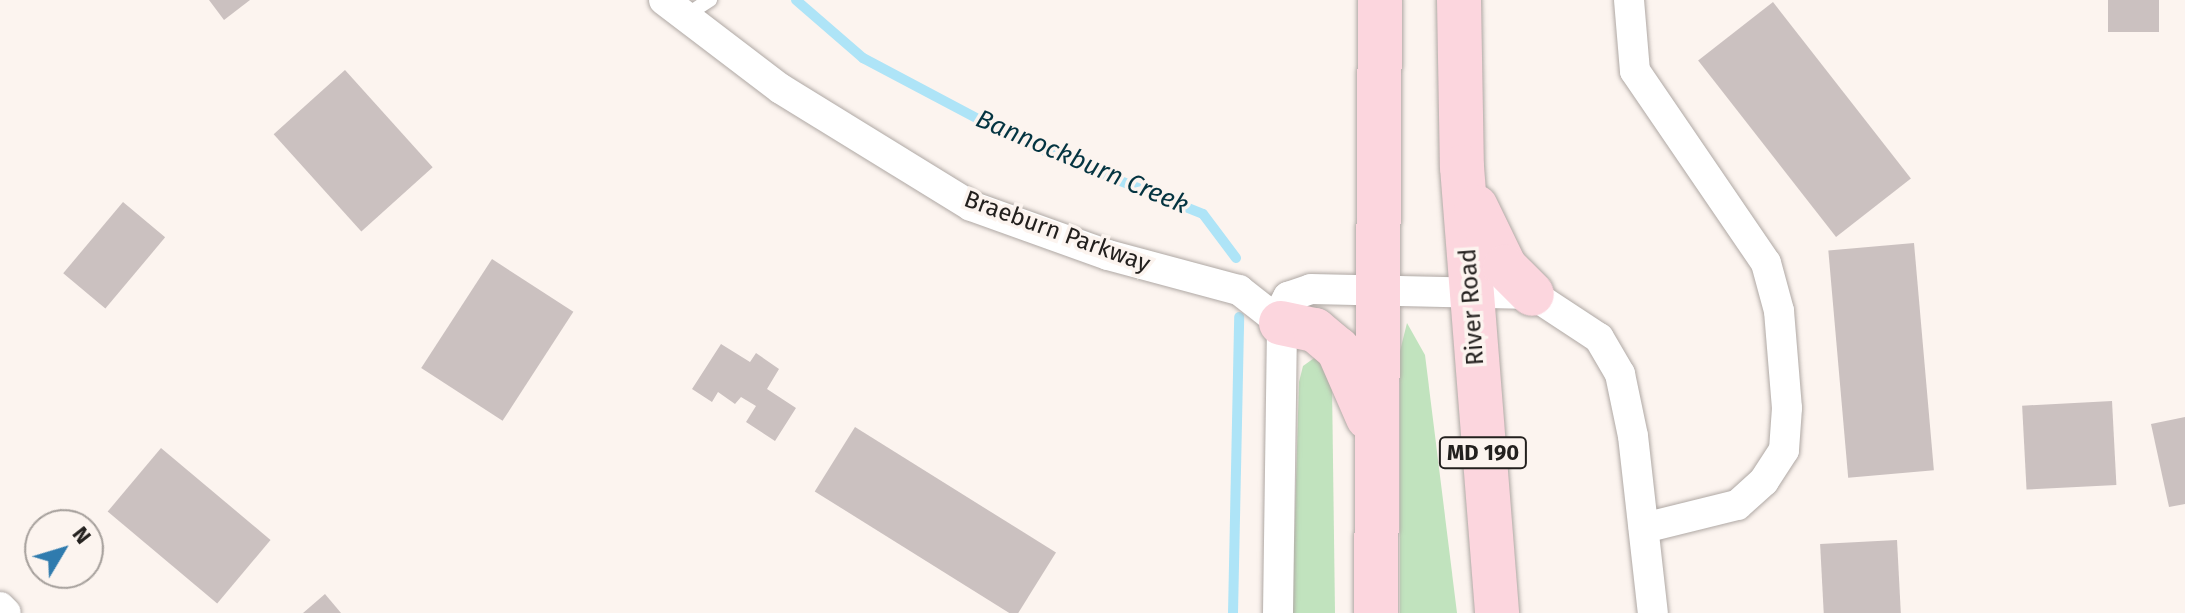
<!DOCTYPE html>
<style>
body{margin:0}
#map{position:relative;width:2185px;height:613px;overflow:hidden;background:#fcf4ef;font-family:"Fira Sans",sans-serif}
div>[style]{position:absolute}
.green>*{inset:0;background:#c1e3be}
.stream>*{height:10px;margin:-5px;padding:0 5px;transform-origin:5px;border-radius:5px;background:#aee4f7}
.building>*{inset:0;background:#cbc1c0;transform-origin:0 0}
.roads{filter:drop-shadow(0 0 2px #afa8a4) drop-shadow(0 0 2px #afa8a4)}
.lane>*{height:14px;margin:-7px;padding:0 7px;transform-origin:7px;border-radius:7px;background:#fff}
.street>*{height:30px;margin:-15px;padding:0 15px;transform-origin:15px;border-radius:15px;background:#fff}
.primary>*{height:44px;margin:-22px;padding:0 22px;transform-origin:22px;border-radius:22px;background:#fcd6de}
span{translate:-50% -50%;white-space:nowrap;text-align:center;line-height:1.15;-webkit-text-stroke:7px #fcf4ef;paint-order:stroke}
.shield-label span{padding:2px 6px;background:#fcf4ef;border:2px solid;border-radius:6px;-webkit-text-stroke-width:0}
.shield-label{font-size:22px;color:#23201e;font-weight:700}
.street-label{font-size:24px;color:#23201e}
.water-label{font-size:26px;color:#043441;font-style:italic}
.north{position:absolute;left:24px;top:509px;width:80px;height:80px;box-sizing:border-box;background:#fcf4ef;border:2px solid #a59f9b;border-radius:50%;rotate:52deg;font-size:22px;font-weight:700;line-height:32px;text-align:center;color:#23201e}
.north::after{content:'';display:block;margin:auto;width:28px;height:36px;background:#2f7bae;clip-path:polygon(50% 0,100% 100%,50% 72%,0 100%)}
</style>
<div id="map">
<div class="green">
<div style="clip-path:polygon(1407px 323px,1425px 355px,1457px 613px,1400px 613px,1400px 351px)"></div>
<div style="clip-path:polygon(1317px 356px,1332px 384px,1335px 613px,1292px 613px,1299px 382px,1303px 366px)"></div>
</div>
<div class="stream">
<div style="left:796px;top:0;width:89px;rotate:40.9deg"></div>
<div style="left:863px;top:58px;width:175px;rotate:27.9deg"></div>
<div style="left:1018px;top:140px;width:199px;rotate:21.8deg"></div>
<div style="left:1203px;top:214px;width:55px;rotate:53.1deg"></div>
<div style="left:1233px;top:613px;width:296px;rotate:-88.8deg"></div>
</div>
<div class="building">
<div style="clip-path:polygon(209px 0,250px 0,224px 20px)"></div>
<div style="left:2108px;top:0;width:51px;height:32px"></div>
<div style="left:1773px;top:2px;width:224px;height:95px;rotate:52deg"></div>
<div style="left:345px;top:70px;width:131px;height:96px;rotate:48deg"></div>
<div style="left:123px;top:202px;width:55px;height:93px;rotate:40deg"></div>
<div style="left:1914px;top:243px;width:228px;height:86px;rotate:85deg"></div>
<div style="left:492px;top:259px;width:97px;height:130px;rotate:33deg"></div>
<div style="clip-path:polygon(721px 344px,750px 362px,756px 353px,779px 369px,767px 389px,796px 408px,775px 441px,746px 422px,756px 406px,741px 397px,735px 404px,718px 392px,712px 402px,692px 389px)"></div>
<div style="left:2112px;top:401px;width:84px;height:90px;rotate:87deg"></div>
<div style="clip-path:polygon(2185px 417px,2185px 504px,2169px 507px,2151px 424px)"></div>
<div style="left:855px;top:427px;width:237px;height:76px;rotate:32deg"></div>
<div style="left:161px;top:448px;width:143px;height:83px;rotate:40deg"></div>
<div style="left:1897px;top:540px;width:73px;height:77px;rotate:87deg"></div>
<div style="clip-path:polygon(325px 594px,341px 613px,303px 613px)"></div>
</div>
<div class="roads">
<div class="lane">
<div style="left:685px;top:16px;width:30px;rotate:-33deg"></div>
</div>
<div class="street">
<div style="left:664px;top:0;width:147px;rotate:37.3deg"></div>
<div style="left:781px;top:89px;width:223px;rotate:31.6deg"></div>
<div style="left:971px;top:206px;width:145px;rotate:19.7deg"></div>
<div style="left:1108px;top:255px;width:136px;rotate:15deg"></div>
<div style="left:1239px;top:290px;width:53px;rotate:38.2deg"></div>
<div style="left:1629px;top:0;width:71px;rotate:85.2deg"></div>
<div style="left:1635px;top:71px;width:232px;rotate:55.7deg"></div>
<div style="left:1766px;top:263px;width:50px;rotate:74.8deg"></div>
<div style="left:1779px;top:311px;width:97px;rotate:85.3deg"></div>
<div style="left:1787px;top:408px;width:42px;rotate:94.1deg"></div>
<div style="left:1784px;top:450px;width:37px;rotate:123deg"></div>
<div style="left:1764px;top:481px;width:36px;rotate:138deg"></div>
<div style="left:1737px;top:505px;width:96px;rotate:166.1deg"></div>
<div style="left:0;top:607px;width:8px;rotate:45deg"></div>
<div style="left:1278px;top:613px;width:305px;rotate:-89.2deg"></div>
<div style="left:1282px;top:308px;width:13px;rotate:-61deg"></div>
<div style="left:1288px;top:297px;width:24px;rotate:-19deg"></div>
<div style="left:1311px;top:289px;width:221px;rotate:1.3deg"></div>
<div style="left:1532px;top:294px;width:80px;rotate:33.3deg"></div>
<div style="left:1599px;top:338px;width:42px;rotate:59.7deg"></div>
<div style="left:1620px;top:374px;width:63px;rotate:78.2deg"></div>
<div style="left:1633px;top:436px;width:178px;rotate:83.6deg"></div>
</div>
<div class="primary">
<div style="left:1459px;top:0;width:167px;rotate:89deg"></div>
<div style="left:1462px;top:167px;width:447px;rotate:85.5deg"></div>
<div style="left:1476px;top:207px;width:67px;rotate:64.2deg"></div>
<div style="left:1505px;top:267px;width:38px;rotate:45deg"></div>
<div style="left:1281px;top:323px;width:35px;rotate:12deg"></div>
<div style="left:1315px;top:330px;width:30px;rotate:40deg"></div>
<div style="left:1338px;top:349px;width:75px;rotate:66.5deg"></div>
<div style="left:1376px;top:613px;width:613px;rotate:-89.63deg"></div>
</div>
</div>
<div class="shield-label">
<span style="left:1483px;top:453px">MD 190</span>
</div>
<div class="street-label">
<span style="left:1057px;top:232px;rotate:20deg">Braeburn Parkway</span>
<span style="left:1472px;top:307px;rotate:-94deg">River Road</span>
</div>
<div class="water-label">
<span style="left:1082px;top:162px;rotate:23deg">Bannockburn Creek</span>
</div>
<div class="north">N</div>
</div>
